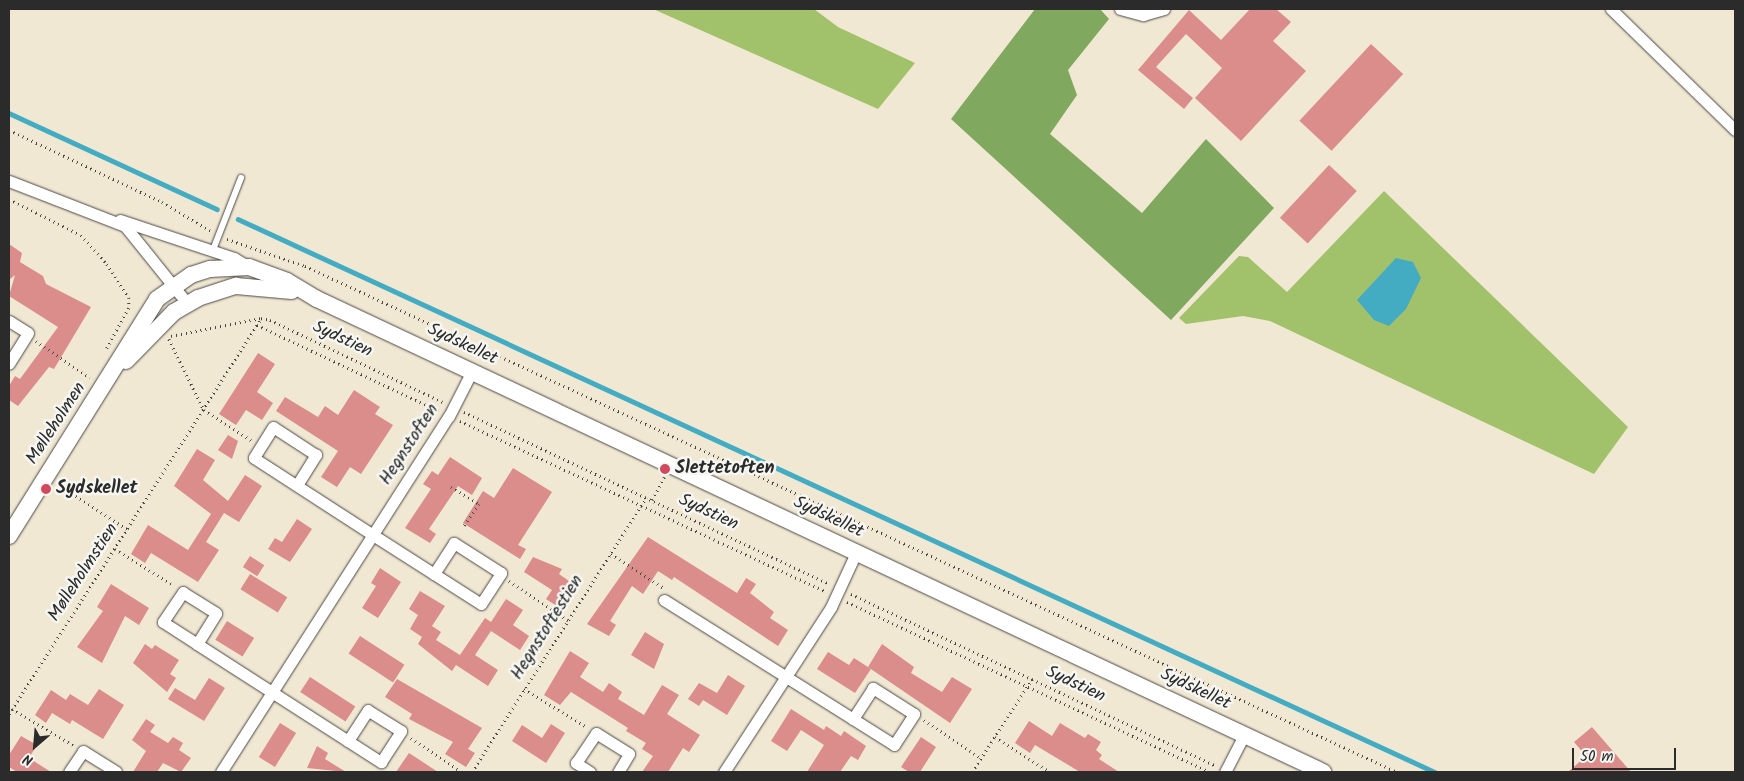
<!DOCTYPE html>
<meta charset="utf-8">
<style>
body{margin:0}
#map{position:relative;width:1744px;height:781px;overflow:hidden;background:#f1e8d3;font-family:Kalam,sans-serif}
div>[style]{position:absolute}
.green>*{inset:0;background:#a1c26a}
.forest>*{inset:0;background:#80a85e}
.water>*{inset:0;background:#43acc2}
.stream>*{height:4.5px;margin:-2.25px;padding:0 2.25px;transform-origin:2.25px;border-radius:2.25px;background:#43acc2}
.building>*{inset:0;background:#da8d8a;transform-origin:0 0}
.path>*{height:2.5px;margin-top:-1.25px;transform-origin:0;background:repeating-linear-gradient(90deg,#494744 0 1px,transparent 0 5px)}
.roads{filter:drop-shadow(0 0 1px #494744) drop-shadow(0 0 1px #494744)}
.lane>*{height:5.5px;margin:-2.75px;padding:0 2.75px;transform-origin:2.75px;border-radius:2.75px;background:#fff}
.street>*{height:11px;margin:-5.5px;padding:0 5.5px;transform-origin:5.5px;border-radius:5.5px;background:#fff}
.secondary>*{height:16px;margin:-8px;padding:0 8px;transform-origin:8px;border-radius:8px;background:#fff}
.dots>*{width:14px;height:14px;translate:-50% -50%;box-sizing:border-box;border:2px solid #f6f6f2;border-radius:50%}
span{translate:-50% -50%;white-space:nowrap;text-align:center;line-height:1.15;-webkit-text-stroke:5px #f6f6f2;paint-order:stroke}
.street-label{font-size:18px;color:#2b2b2b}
.poi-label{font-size:18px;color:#2b2b2b;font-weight:700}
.left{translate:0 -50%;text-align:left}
.frame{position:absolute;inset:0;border:10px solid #2b2b2b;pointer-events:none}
.north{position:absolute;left:10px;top:721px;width:50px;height:50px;-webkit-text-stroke:4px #f6f6f2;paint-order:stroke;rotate:207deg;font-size:14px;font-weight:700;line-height:20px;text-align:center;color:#2b2b2b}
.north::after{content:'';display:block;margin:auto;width:18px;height:22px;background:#2b2b2b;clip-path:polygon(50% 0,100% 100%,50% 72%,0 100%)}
.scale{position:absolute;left:1572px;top:748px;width:104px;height:22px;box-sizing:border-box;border:2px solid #2b2b2b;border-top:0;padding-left:6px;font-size:15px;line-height:18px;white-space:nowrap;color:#2b2b2b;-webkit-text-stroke:4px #f6f6f2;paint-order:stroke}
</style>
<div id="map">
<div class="green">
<div style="clip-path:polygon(653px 9px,814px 9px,838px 27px,915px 63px,878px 109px)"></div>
<div style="clip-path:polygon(1384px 191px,1628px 427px,1594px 474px,1270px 321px,1243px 316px,1186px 324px,1179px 318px,1239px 256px,1248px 257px,1287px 292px)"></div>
</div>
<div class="forest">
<div style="clip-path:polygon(1035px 9px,1100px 9px,1109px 19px,1068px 70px,1077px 95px,1050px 134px,1142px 213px,1206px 139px,1274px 208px,1171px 320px,951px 119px)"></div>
</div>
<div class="water">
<div style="clip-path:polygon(1396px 258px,1413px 262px,1421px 278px,1406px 309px,1389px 326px,1374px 320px,1357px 300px)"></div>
</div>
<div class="stream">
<div style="left:9px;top:113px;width:229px;rotate:24.8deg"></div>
<div style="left:238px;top:219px;width:1319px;rotate:24.8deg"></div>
</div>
<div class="building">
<div style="clip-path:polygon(1250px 9px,1276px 9px,1291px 22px,1273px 41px,1306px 71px,1241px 141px,1195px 98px,1222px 68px,1186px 34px,1156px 67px,1193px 98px,1184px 109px,1138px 70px,1189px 10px,1221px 40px)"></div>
<div style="left:1371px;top:44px;width:44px;height:105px;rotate:43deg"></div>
<div style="left:1329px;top:165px;width:38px;height:72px;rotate:43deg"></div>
<div style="clip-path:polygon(9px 244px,22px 253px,20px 262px,43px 276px,46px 284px,91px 307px,54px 369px,49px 367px,18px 406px,9px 400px,9px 386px,15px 376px,20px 379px,58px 327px,9px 296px,15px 275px,9px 280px)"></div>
<div style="clip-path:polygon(258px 353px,275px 364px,257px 392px,273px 403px,262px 420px,246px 410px,236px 425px,219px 414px)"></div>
<div style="clip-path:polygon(354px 390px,380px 407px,375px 414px,393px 425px,361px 474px,350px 467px,337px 487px,321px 477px,338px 451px,276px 411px,285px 397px,318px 417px,325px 406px,338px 415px)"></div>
<div style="clip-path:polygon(228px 435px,238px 441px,232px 459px,218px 450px)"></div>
<div style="clip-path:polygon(197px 449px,215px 460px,203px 480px,228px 501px,245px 475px,262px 486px,239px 522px,224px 513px,206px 542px,219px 550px,198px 582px,151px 553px,145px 563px,131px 554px,148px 525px,188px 550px,211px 514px,174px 486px)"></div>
<div style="clip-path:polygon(450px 457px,482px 478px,472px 495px,458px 486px,429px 529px,436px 534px,430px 543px,405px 528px,431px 489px,423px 484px,432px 471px,438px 475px)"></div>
<div style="clip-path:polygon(513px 468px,552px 492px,518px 545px,526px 549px,520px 559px,463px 523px,483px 491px,494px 498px)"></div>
<div style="clip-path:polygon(297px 519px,312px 529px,290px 562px,268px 549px,275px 538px,282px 542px)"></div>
<div style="clip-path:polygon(648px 537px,737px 593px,746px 578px,756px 584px,750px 593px,774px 612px,770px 618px,788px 630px,778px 646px,674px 577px,672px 580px,658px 571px,643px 594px,632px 586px,610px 621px,616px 625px,609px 636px,587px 624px)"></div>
<div style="left:250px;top:556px;width:17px;height:13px;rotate:33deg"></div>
<div style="clip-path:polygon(533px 557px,562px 569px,559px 574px,569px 581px,561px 594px,570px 600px,563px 610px,546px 599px,552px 590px,524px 572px)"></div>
<div style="clip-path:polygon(380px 568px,401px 582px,378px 618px,362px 608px,376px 586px,371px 583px)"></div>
<div style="left:250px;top:574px;width:44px;height:18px;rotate:32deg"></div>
<div style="clip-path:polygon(111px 584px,149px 608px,139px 625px,125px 616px,102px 663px,77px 647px,103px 611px,97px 607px)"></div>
<div style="clip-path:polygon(420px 591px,445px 606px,432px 626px,441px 632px,436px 640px,460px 655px,485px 618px,491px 622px,506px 599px,523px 610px,513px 625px,529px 636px,520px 650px,491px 631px,475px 655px,498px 670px,488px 686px,456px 665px,452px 671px,418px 644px,422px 637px,410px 629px,418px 615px,409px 609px)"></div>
<div style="left:227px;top:621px;width:32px;height:22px;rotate:32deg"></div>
<div style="clip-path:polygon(645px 632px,664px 644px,654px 669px,631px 655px)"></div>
<div style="left:360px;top:636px;width:53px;height:21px;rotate:33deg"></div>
<div style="clip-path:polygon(145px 644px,152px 649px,155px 645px,179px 660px,170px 674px,176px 678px,167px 692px,133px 663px)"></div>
<div style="clip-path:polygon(882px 644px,914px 667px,911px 673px,942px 692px,952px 677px,972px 689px,950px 723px,868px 667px)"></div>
<div style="clip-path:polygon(570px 651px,589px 663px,580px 677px,603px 692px,609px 683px,622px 692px,618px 699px,644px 715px,662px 685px,679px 695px,667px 714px,700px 735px,689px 752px,683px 748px,668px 772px,642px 772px,653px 756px,642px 749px,646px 743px,626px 731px,628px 728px,571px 692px,560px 705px,544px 695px)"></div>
<div style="clip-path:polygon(828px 652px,849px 665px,854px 658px,871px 669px,855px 693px,817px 669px)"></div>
<div style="clip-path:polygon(728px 675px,745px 686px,727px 715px,703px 700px,699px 706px,688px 699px,699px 683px,717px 693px)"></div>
<div style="left:310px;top:677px;width:54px;height:18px;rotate:33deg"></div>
<div style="clip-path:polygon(209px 678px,225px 688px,204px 721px,168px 699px,175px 688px,195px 700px)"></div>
<div style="clip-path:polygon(397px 679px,482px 728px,468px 749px,475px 753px,466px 767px,445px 754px,453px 742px,409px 719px,412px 714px,385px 697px)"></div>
<div style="clip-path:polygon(99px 689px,124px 705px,103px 739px,72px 720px,70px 724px,52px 713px,46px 723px,35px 715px,51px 690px,66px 700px,70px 694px,88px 705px)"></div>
<div style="clip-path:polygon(791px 709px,824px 730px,826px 726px,841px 736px,844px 731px,866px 746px,858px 760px,851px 756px,840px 772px,807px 772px,824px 745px,801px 730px,787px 751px,771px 741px)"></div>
<div style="clip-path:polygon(146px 719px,155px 725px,150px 732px,168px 743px,173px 737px,183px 743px,179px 750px,191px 758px,181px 772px,163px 763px,157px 772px,133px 772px,146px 751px,132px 740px)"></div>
<div style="clip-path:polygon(1029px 721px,1052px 736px,1060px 723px,1085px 738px,1088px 734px,1101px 742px,1096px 750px,1102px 755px,1099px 759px,1119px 772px,1080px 772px,1035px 745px,1030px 753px,1015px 743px)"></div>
<div style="left:280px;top:723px;width:19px;height:40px;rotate:32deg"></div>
<div style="clip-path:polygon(551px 724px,565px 733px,546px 763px,512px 741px,522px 725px,542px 738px)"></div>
<div style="clip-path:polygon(1592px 727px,1631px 772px,1568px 772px,1586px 756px,1574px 742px)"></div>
<div style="clip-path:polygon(21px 736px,37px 745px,29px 758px,51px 772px,17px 772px,9px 767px,9px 755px)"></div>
<div style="clip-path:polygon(921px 737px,936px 747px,920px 772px,909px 772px,901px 767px)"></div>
<div style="clip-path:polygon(317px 746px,328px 753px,325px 759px,346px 772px,307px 768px)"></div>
<div style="clip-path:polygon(409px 753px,438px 772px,396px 772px)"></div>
</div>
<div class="path">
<div style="left:9px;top:130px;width:169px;rotate:25.2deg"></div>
<div style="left:162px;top:202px;width:57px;rotate:30.6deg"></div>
<div style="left:9px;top:199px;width:80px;rotate:26.6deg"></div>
<div style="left:81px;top:235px;width:39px;rotate:48deg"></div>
<div style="left:107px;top:264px;width:40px;rotate:57.1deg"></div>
<div style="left:129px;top:298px;width:10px;rotate:90deg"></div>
<div style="left:129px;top:308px;width:46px;rotate:118.8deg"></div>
<div style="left:227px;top:239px;width:83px;rotate:19.1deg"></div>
<div style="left:305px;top:266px;width:1204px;rotate:24.86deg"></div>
<div style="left:257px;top:325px;width:201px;rotate:25.3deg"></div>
<div style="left:171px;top:336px;width:92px;rotate:-11.3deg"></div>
<div style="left:261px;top:318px;width:9px;rotate:13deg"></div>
<div style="left:270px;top:320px;width:191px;rotate:25.4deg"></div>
<div style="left:169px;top:339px;width:79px;rotate:63.8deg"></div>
<div style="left:204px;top:410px;width:56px;rotate:32.6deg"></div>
<div style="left:36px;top:341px;width:65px;rotate:34.4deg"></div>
<div style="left:464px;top:412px;width:404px;rotate:25.2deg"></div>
<div style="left:460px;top:421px;width:404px;rotate:25deg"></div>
<div style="left:59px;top:485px;width:81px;rotate:32.9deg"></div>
<div style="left:451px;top:487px;width:33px;rotate:31deg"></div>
<div style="left:479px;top:504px;width:27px;rotate:124deg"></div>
<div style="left:652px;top:500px;width:26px;rotate:-62deg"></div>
<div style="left:115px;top:549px;width:68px;rotate:31.8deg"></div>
<div style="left:611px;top:554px;width:63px;rotate:32.7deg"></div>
<div style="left:509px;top:581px;width:71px;rotate:33.5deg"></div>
<div style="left:851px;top:594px;width:402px;rotate:25.2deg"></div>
<div style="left:847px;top:602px;width:401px;rotate:25.1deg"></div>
<div style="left:524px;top:689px;width:71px;rotate:31.2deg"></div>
<div style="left:12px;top:709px;width:71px;rotate:30.5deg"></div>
<div style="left:9px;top:714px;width:469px;rotate:-57.5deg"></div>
<div style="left:924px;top:720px;width:69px;rotate:33.7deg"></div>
<div style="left:995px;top:737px;width:65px;rotate:32.5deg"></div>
<div style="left:411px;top:738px;width:61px;rotate:33.7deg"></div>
<div style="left:472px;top:772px;width:325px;rotate:-57.6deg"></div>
<div style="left:972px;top:772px;width:111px;rotate:-57.2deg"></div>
</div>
<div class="roads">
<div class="lane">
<div style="left:213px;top:250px;width:77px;rotate:-68.7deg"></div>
</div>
<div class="street">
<div style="left:1120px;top:9px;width:24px;rotate:15deg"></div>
<div style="left:1143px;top:15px;width:22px;rotate:-16deg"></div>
<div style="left:1611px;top:9px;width:173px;rotate:44.3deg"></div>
<div style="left:9px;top:181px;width:124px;rotate:21.2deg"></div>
<div style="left:125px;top:226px;width:99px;rotate:51.2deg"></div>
<div style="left:120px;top:220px;width:120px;rotate:18.4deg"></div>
<div style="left:234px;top:258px;width:17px;rotate:31deg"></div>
<div style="left:9px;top:321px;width:22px;rotate:32deg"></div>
<div style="left:28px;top:333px;width:36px;rotate:122deg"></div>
<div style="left:297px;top:485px;width:36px;rotate:-58deg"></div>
<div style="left:316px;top:455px;width:51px;rotate:-146.9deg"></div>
<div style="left:273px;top:427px;width:36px;rotate:122deg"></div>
<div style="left:254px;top:458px;width:142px;rotate:32.9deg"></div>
<div style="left:373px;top:535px;width:128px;rotate:32.6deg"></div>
<div style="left:481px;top:604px;width:37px;rotate:-57deg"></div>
<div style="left:501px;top:573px;width:56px;rotate:-147.4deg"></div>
<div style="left:454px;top:543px;width:37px;rotate:123deg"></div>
<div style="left:664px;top:600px;width:272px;rotate:32.2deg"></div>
<div style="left:894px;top:745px;width:37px;rotate:-57deg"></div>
<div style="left:914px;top:714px;width:49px;rotate:-147.6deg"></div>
<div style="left:873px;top:688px;width:37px;rotate:123deg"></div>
<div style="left:197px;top:644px;width:36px;rotate:-58deg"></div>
<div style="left:216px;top:613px;width:39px;rotate:-148deg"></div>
<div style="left:183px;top:592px;width:36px;rotate:124deg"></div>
<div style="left:163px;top:622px;width:40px;rotate:32.9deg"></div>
<div style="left:197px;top:644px;width:219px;rotate:32.7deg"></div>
<div style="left:381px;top:762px;width:37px;rotate:-57deg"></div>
<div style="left:401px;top:731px;width:39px;rotate:-148deg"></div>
<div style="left:368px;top:710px;width:37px;rotate:123deg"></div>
<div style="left:69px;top:772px;width:25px;rotate:-56deg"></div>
<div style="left:83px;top:751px;width:39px;rotate:32deg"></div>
<div style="left:221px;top:772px;width:423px;rotate:-57.4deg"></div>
<div style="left:449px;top:416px;width:51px;rotate:-62.9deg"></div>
<div style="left:590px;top:772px;width:17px;rotate:-147deg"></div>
<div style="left:576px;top:763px;width:36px;rotate:-56deg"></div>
<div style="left:596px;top:733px;width:39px;rotate:32deg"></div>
<div style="left:629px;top:754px;width:21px;rotate:121deg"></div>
<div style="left:724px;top:772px;width:197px;rotate:-57deg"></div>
<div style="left:831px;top:607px;width:60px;rotate:-65.2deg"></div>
<div style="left:1225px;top:772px;width:42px;rotate:-62.8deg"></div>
</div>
<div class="secondary">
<div style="left:126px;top:361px;width:69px;rotate:-45.6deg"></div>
<div style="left:174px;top:312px;width:28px;rotate:-30deg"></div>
<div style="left:198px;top:298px;width:40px;rotate:-18deg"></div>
<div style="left:236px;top:286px;width:56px;rotate:5.1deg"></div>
<div style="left:9px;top:536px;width:279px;rotate:-58deg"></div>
<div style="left:157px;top:299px;width:42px;rotate:-35.2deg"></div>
<div style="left:191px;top:275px;width:20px;rotate:-18deg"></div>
<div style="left:210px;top:269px;width:39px;rotate:-3deg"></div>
<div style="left:249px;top:267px;width:40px;rotate:20.2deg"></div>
<div style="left:287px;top:281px;width:35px;rotate:31deg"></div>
<div style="left:317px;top:299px;width:1112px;rotate:25.18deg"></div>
</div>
</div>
<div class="dots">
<div style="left:665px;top:469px;background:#d1495b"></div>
<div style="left:46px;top:489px;background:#d1495b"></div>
</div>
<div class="street-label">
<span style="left:342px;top:340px;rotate:25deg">Sydstien</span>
<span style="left:462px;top:345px;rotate:25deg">Sydskellet</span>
<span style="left:57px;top:424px;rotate:-57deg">Mølleholmen</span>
<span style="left:410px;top:445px;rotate:-57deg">Hegnstoften</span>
<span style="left:708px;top:513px;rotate:25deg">Sydstien</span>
<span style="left:828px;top:518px;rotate:25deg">Sydskellet</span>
<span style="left:84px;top:573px;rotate:-57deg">Mølleholmstien</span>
<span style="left:548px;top:628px;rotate:-58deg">Hegnstoftestien</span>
<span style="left:1075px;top:685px;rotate:25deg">Sydstien</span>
<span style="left:1195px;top:690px;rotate:25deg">Sydskellet</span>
</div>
<div class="poi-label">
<span class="left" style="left:675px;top:469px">Slettetoften</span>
<span class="left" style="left:56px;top:489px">Sydskellet</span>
</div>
<div class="frame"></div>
<div class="north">N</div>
<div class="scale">50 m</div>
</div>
